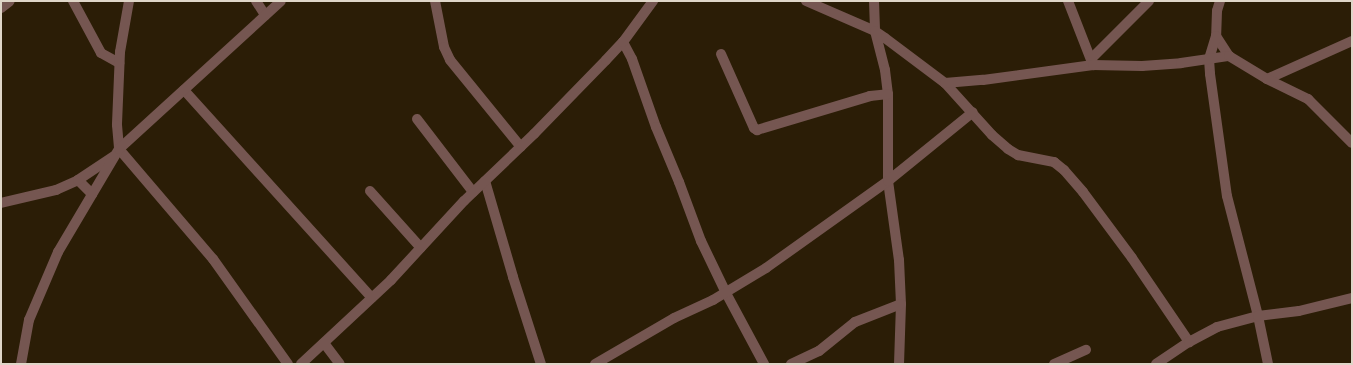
<!DOCTYPE html>
<style>
body{margin:0}
#map{position:relative;width:1353px;height:365px;overflow:hidden;background:#2b1d06;font-family:Mulish,sans-serif}
div>[style]{position:absolute}
.minor>*{height:10px;margin:-5px;padding:0 5px;transform-origin:5px;border-radius:5px;background:#755651}
span{translate:-50% -50%;white-space:nowrap;text-align:center;line-height:1.15;-webkit-text-stroke:3.5px #211300;paint-order:stroke}
.frame{position:absolute;inset:0;border:2px solid #dfd6c8;pointer-events:none}
</style>
<div id="map">
<div class="minor">
<div style="left:73px;top:1px;width:59px;rotate:61.7deg"></div>
<div style="left:101px;top:53px;width:21px;rotate:29deg"></div>
<div style="left:129px;top:1px;width:52px;rotate:100deg"></div>
<div style="left:120px;top:52px;width:73px;rotate:92.4deg"></div>
<div style="left:117px;top:125px;width:24px;rotate:85deg"></div>
<div style="left:119px;top:149px;width:145px;rotate:49.5deg"></div>
<div style="left:213px;top:259px;width:129px;rotate:54.5deg"></div>
<div style="left:256px;top:1px;width:17px;rotate:57deg"></div>
<div style="left:435px;top:1px;width:47px;rotate:78.9deg"></div>
<div style="left:444px;top:47px;width:14px;rotate:65deg"></div>
<div style="left:450px;top:60px;width:112px;rotate:50.8deg"></div>
<div style="left:806px;top:1px;width:75px;rotate:23.5deg"></div>
<div style="left:875px;top:31px;width:12px;rotate:35deg"></div>
<div style="left:885px;top:38px;width:75px;rotate:36.9deg"></div>
<div style="left:945px;top:83px;width:70px;rotate:47.9deg"></div>
<div style="left:992px;top:135px;width:21px;rotate:41deg"></div>
<div style="left:1008px;top:149px;width:12px;rotate:31deg"></div>
<div style="left:1018px;top:155px;width:37px;rotate:11deg"></div>
<div style="left:1054px;top:162px;width:13px;rotate:39deg"></div>
<div style="left:1064px;top:170px;width:29px;rotate:49deg"></div>
<div style="left:1083px;top:192px;width:82px;rotate:53.4deg"></div>
<div style="left:1132px;top:258px;width:102px;rotate:55.8deg"></div>
<div style="left:874px;top:1px;width:30px;rotate:88deg"></div>
<div style="left:875px;top:31px;width:40px;rotate:75.6deg"></div>
<div style="left:885px;top:70px;width:24px;rotate:83deg"></div>
<div style="left:888px;top:94px;width:87px;rotate:90deg"></div>
<div style="left:888px;top:181px;width:80px;rotate:82.1deg"></div>
<div style="left:899px;top:260px;width:44px;rotate:87.4deg"></div>
<div style="left:901px;top:304px;width:60px;rotate:91.9deg"></div>
<div style="left:1068px;top:1px;width:69px;rotate:68.7deg"></div>
<div style="left:1220px;top:1px;width:10px;rotate:107deg"></div>
<div style="left:1217px;top:11px;width:25px;rotate:92deg"></div>
<div style="left:1216px;top:36px;width:24px;rotate:57deg"></div>
<div style="left:1px;top:8px;width:11px;rotate:-38deg"></div>
<div style="left:1216px;top:36px;width:24px;rotate:107deg"></div>
<div style="left:1209px;top:59px;width:15px;rotate:86deg"></div>
<div style="left:1210px;top:74px;width:123px;rotate:82.1deg"></div>
<div style="left:1227px;top:196px;width:124px;rotate:75.5deg"></div>
<div style="left:1258px;top:316px;width:49px;rotate:78.2deg"></div>
<div style="left:623px;top:42px;width:19px;rotate:62deg"></div>
<div style="left:632px;top:59px;width:72px;rotate:70.6deg"></div>
<div style="left:656px;top:127px;width:60px;rotate:67.3deg"></div>
<div style="left:679px;top:182px;width:63px;rotate:69.6deg"></div>
<div style="left:701px;top:241px;width:58px;rotate:64.3deg"></div>
<div style="left:726px;top:293px;width:81px;rotate:61.8deg"></div>
<div style="left:721px;top:54px;width:81px;rotate:66deg"></div>
<div style="left:754px;top:128px;width:4px;rotate:34deg"></div>
<div style="left:757px;top:130px;width:118px;rotate:-16.7deg"></div>
<div style="left:870px;top:96px;width:18px;rotate:-6deg"></div>
<div style="left:1091px;top:59px;width:82px;rotate:-45deg"></div>
<div style="left:1267px;top:79px;width:93px;rotate:-24.1deg"></div>
<div style="left:945px;top:83px;width:38px;rotate:-5deg"></div>
<div style="left:983px;top:80px;width:111px;rotate:-7.8deg"></div>
<div style="left:1093px;top:65px;width:49px;rotate:1.2deg"></div>
<div style="left:1142px;top:66px;width:39px;rotate:-4deg"></div>
<div style="left:1181px;top:63px;width:49px;rotate:-8.3deg"></div>
<div style="left:1229px;top:56px;width:44px;rotate:31.2deg"></div>
<div style="left:1267px;top:79px;width:46px;rotate:26deg"></div>
<div style="left:1308px;top:99px;width:62px;rotate:45deg"></div>
<div style="left:184px;top:90px;width:280px;rotate:47.9deg"></div>
<div style="left:417px;top:119px;width:92px;rotate:52.5deg"></div>
<div style="left:78px;top:180px;width:20px;rotate:45deg"></div>
<div style="left:485px;top:181px;width:100px;rotate:73.7deg"></div>
<div style="left:513px;top:277px;width:91px;rotate:72.2deg"></div>
<div style="left:370px;top:191px;width:76px;rotate:48.2deg"></div>
<div style="left:1px;top:203px;width:57px;rotate:-13.3deg"></div>
<div style="left:56px;top:190px;width:24px;rotate:-24deg"></div>
<div style="left:78px;top:180px;width:43px;rotate:-33.7deg"></div>
<div style="left:324px;top:343px;width:26px;rotate:53deg"></div>
<div style="left:21px;top:364px;width:45px;rotate:-79.7deg"></div>
<div style="left:29px;top:320px;width:74px;rotate:-66.9deg"></div>
<div style="left:58px;top:252px;width:120px;rotate:-59.4deg"></div>
<div style="left:119px;top:149px;width:219px;rotate:-42.4deg"></div>
<div style="left:301px;top:364px;width:123px;rotate:-43deg"></div>
<div style="left:391px;top:280px;width:108px;rotate:-47.3deg"></div>
<div style="left:464px;top:201px;width:97px;rotate:-43.7deg"></div>
<div style="left:534px;top:134px;width:103px;rotate:-45.8deg"></div>
<div style="left:606px;top:60px;width:25px;rotate:-47deg"></div>
<div style="left:623px;top:42px;width:51px;rotate:-53.8deg"></div>
<div style="left:595px;top:364px;width:91px;rotate:-30.2deg"></div>
<div style="left:674px;top:318px;width:43px;rotate:-24.8deg"></div>
<div style="left:713px;top:300px;width:62px;rotate:-31.1deg"></div>
<div style="left:766px;top:268px;width:150px;rotate:-35.5deg"></div>
<div style="left:888px;top:181px;width:109px;rotate:-39.1deg"></div>
<div style="left:791px;top:364px;width:31px;rotate:-25deg"></div>
<div style="left:819px;top:351px;width:46px;rotate:-38.9deg"></div>
<div style="left:855px;top:322px;width:49px;rotate:-21.4deg"></div>
<div style="left:1054px;top:364px;width:35px;rotate:-24deg"></div>
<div style="left:1156px;top:364px;width:40px;rotate:-34deg"></div>
<div style="left:1189px;top:342px;width:32px;rotate:-28deg"></div>
<div style="left:1217px;top:327px;width:42px;rotate:-15deg"></div>
<div style="left:1258px;top:316px;width:41px;rotate:-7deg"></div>
<div style="left:1299px;top:311px;width:55px;rotate:-13.8deg"></div>
</div>
<div class="frame"></div>
</div>
